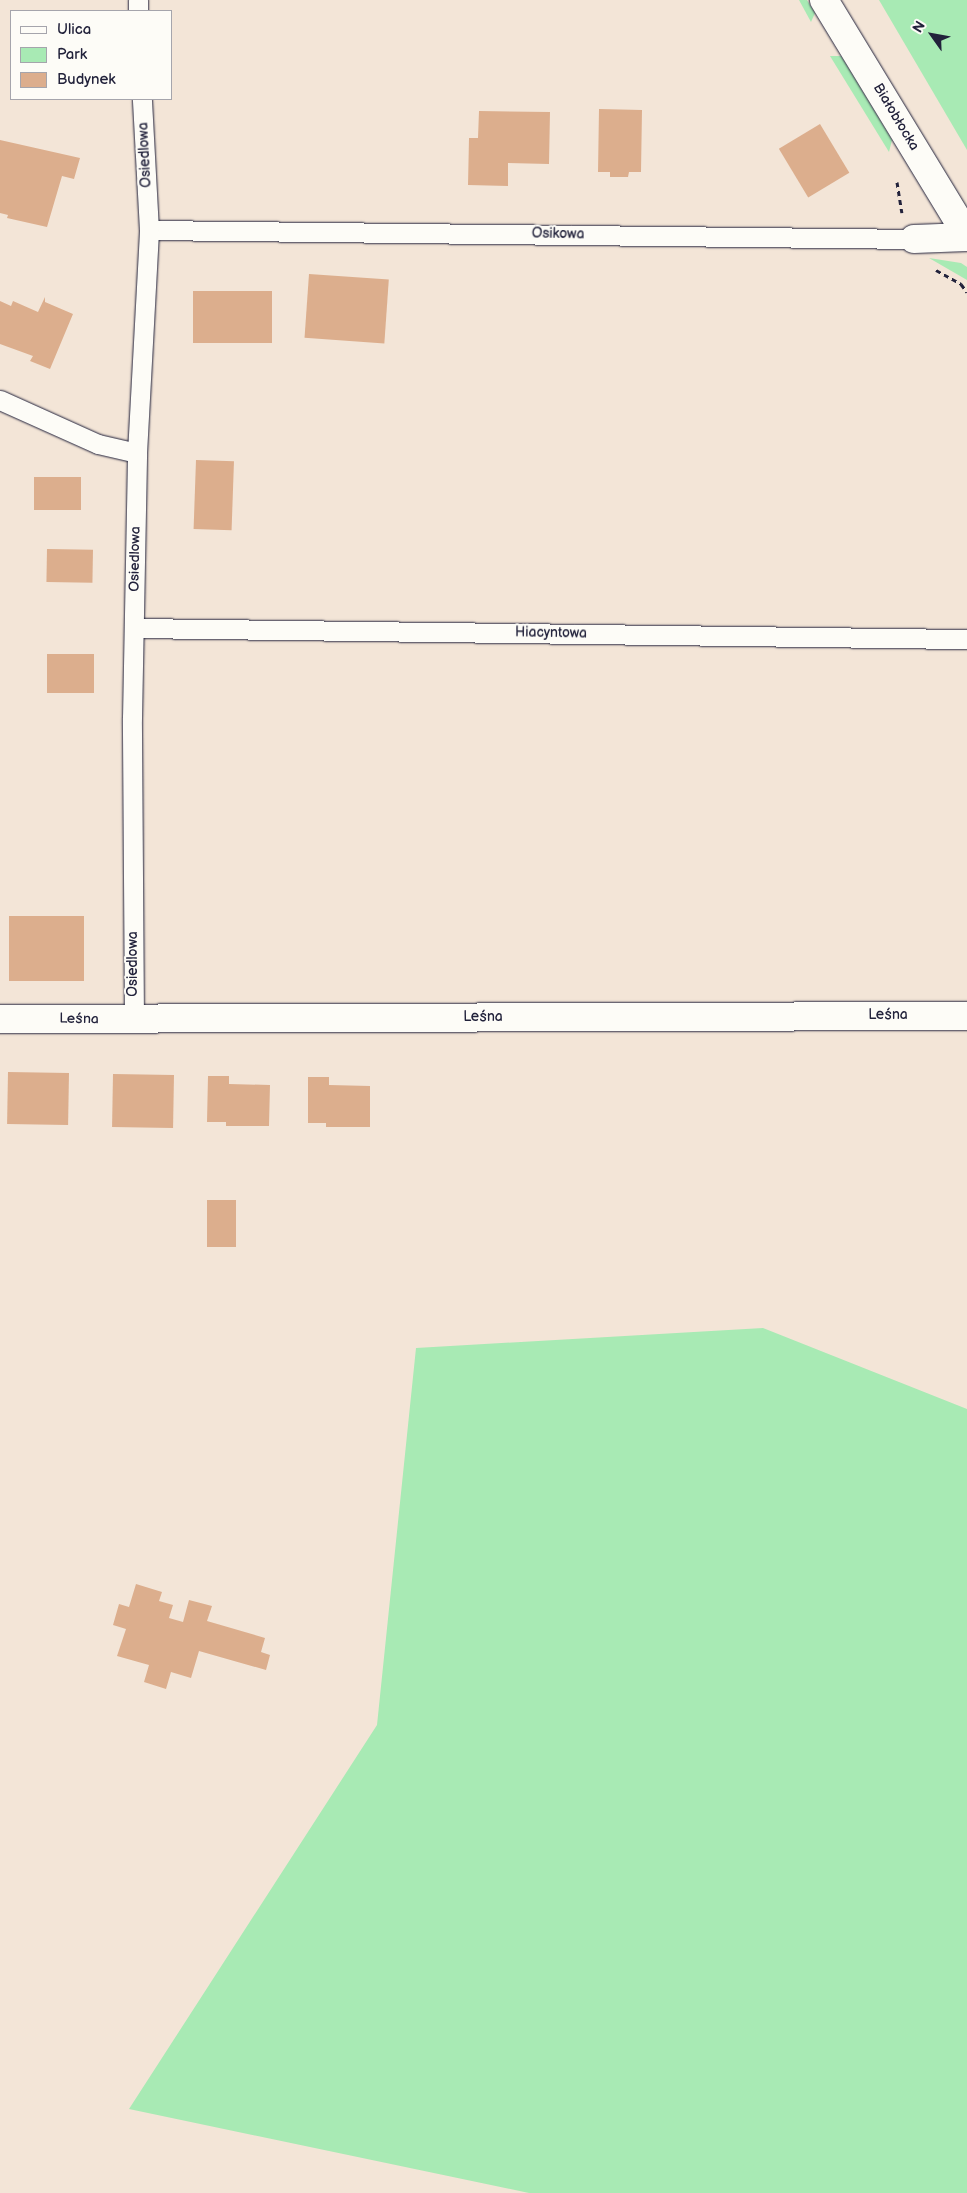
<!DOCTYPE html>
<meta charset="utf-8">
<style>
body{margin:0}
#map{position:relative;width:967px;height:2193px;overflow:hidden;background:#f3e5d7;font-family:"Balsamiq Sans",sans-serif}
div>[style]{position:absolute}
.green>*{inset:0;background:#a8eab4}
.building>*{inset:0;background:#dcae8d;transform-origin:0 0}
.path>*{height:3px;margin-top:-1.5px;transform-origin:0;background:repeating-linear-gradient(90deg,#22223b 0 5px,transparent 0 9px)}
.roads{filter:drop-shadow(0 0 1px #22223b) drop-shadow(0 0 1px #22223b)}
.service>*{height:19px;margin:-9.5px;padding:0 9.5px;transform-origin:9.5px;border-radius:9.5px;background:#fdfcf7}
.minor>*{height:28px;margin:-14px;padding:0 14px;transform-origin:14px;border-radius:14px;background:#fdfcf7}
span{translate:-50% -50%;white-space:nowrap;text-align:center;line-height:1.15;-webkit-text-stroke:4px #fdfcf7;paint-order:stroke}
.street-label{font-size:14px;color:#22223b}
.legend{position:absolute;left:10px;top:10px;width:162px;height:90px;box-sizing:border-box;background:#fdfcf7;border:1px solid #a5a5ac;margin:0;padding:6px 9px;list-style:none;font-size:15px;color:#22223b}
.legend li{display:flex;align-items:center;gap:10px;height:25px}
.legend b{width:25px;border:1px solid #a5a5ac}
.north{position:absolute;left:907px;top:10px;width:50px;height:50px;-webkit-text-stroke:4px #fdfcf7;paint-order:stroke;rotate:302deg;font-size:14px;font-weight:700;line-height:20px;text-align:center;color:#22223b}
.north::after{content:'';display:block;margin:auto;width:18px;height:22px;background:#22223b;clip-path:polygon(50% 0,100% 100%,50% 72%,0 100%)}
</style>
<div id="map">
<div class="green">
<div style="clip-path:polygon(799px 0,807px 0,815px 13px,811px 22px)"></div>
<div style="clip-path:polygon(879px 0,967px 0,967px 150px)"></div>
<div style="clip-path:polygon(830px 56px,841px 56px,892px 140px,889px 152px)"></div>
<div style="clip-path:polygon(929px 258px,961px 263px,967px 267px,967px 280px)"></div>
<div style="clip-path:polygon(763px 1328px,967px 1409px,967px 2193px,529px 2193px,129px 2109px,377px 1725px,416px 1348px)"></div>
</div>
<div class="building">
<div style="clip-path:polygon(599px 109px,642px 110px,641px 172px,629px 172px,628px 177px,610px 177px,610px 172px,598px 172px)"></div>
<div style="clip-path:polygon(479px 111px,550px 112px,549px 164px,508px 163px,508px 186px,468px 185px,469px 138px,478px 138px)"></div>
<div style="left:820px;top:124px;width:57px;height:48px;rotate:59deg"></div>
<div style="clip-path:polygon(0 140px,80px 158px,74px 179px,62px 176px,47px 227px,7px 218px,8px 215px,0 213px)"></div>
<div style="left:309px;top:274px;width:80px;height:64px;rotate:4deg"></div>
<div style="left:193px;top:291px;width:79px;height:52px"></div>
<div style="clip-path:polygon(45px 297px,45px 302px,73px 314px,50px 369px,30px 361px,33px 356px,0 344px,0 301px,11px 306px,13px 301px,38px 312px)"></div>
<div style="left:196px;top:460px;width:38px;height:69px;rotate:2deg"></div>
<div style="left:34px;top:477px;width:47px;height:33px"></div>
<div style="left:47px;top:549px;width:46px;height:33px;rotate:1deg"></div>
<div style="left:47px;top:654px;width:47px;height:39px"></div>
<div style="left:9px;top:916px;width:75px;height:65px"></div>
<div style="left:8px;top:1072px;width:61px;height:52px;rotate:1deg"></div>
<div style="left:113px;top:1074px;width:61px;height:53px;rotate:1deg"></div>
<div style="clip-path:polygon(208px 1076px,229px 1076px,229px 1084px,270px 1085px,269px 1126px,226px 1126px,226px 1122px,207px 1122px)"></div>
<div style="clip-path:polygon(308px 1077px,329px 1077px,329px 1085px,370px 1086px,370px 1127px,326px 1127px,326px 1123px,308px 1123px)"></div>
<div style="left:207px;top:1200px;width:29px;height:47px"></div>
<div style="clip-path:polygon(136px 1584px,162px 1592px,159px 1601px,173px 1605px,169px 1618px,183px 1622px,189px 1600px,212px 1606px,207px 1621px,265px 1638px,261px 1652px,270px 1655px,266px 1670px,199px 1651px,191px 1678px,171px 1672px,166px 1689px,144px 1682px,149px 1665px,117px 1656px,126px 1629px,113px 1625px,119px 1604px,129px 1607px)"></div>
</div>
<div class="path">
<div style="left:897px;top:182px;width:31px;rotate:81deg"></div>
<div style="left:936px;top:270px;width:29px;rotate:29deg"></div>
<div style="left:961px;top:284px;width:10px;rotate:53deg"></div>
</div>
<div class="roads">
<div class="service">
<div style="left:138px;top:0;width:11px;rotate:90deg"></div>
<div style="left:149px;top:230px;width:765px;rotate:0.67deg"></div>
<div style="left:0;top:400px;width:107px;rotate:24.2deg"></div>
<div style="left:98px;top:444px;width:40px;rotate:13deg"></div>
<div style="left:134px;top:628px;width:833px;rotate:0.76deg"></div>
<div style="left:134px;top:1020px;width:302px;rotate:-90.4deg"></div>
<div style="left:132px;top:718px;width:265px;rotate:-88.9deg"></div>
<div style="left:137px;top:453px;width:223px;rotate:-86.9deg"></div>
<div style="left:149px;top:230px;width:131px;rotate:-93.1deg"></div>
</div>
<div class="minor">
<div style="left:824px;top:0;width:275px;rotate:58.7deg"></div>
<div style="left:914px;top:239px;width:53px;rotate:-2.2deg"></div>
<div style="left:0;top:1019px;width:967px;rotate:-0.18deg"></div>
</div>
</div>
<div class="street-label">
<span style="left:896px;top:117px;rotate:59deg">Białobłocka</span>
<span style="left:145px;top:155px;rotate:-93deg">Osiedlowa</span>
<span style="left:558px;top:234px;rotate:1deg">Osikowa</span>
<span style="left:135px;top:559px;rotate:-89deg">Osiedlowa</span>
<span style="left:551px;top:633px;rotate:1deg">Hiacyntowa</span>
<span style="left:133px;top:964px;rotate:-90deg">Osiedlowa</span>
<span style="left:888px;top:1015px">Leśna</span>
<span style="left:483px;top:1017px">Leśna</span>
<span style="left:79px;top:1019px;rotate:1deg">Leśna</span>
</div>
<ul class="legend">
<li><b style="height:6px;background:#fdfcf7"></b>Ulica</li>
<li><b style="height:14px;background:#a8eab4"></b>Park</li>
<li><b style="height:14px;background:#dcae8d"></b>Budynek</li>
</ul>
<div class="north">N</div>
</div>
